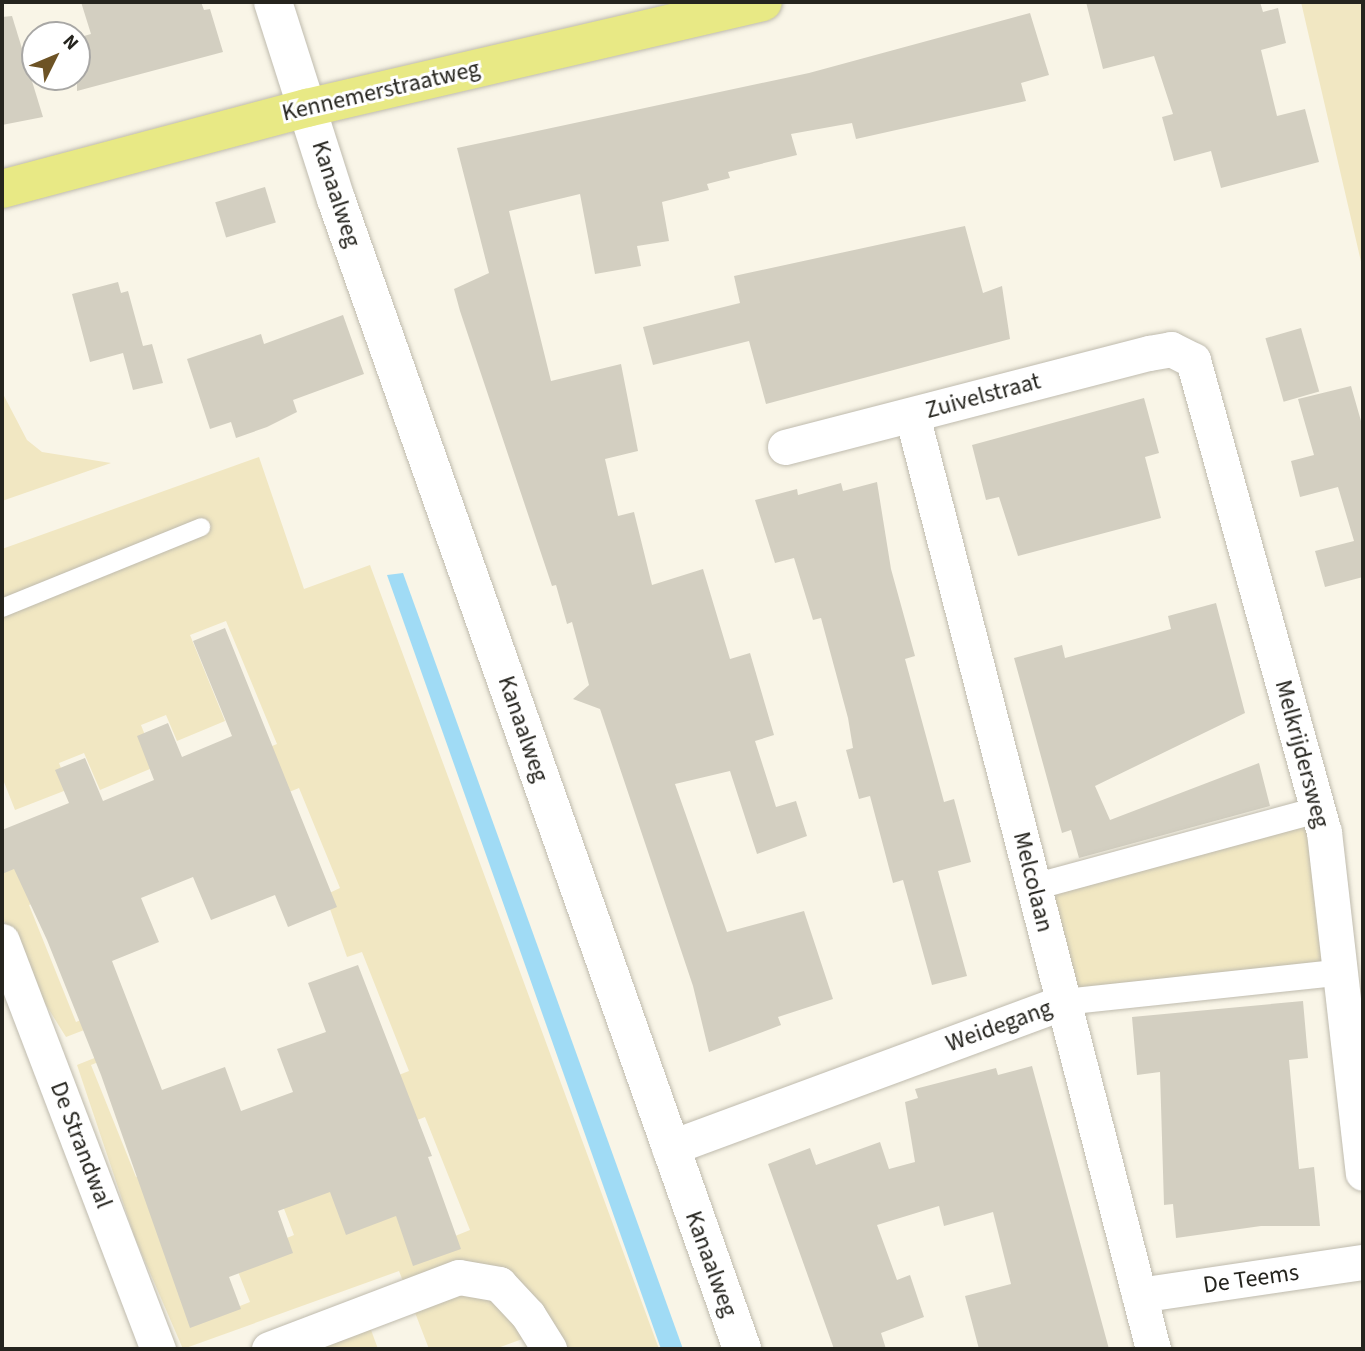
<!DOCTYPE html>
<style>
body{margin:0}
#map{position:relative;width:1365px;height:1351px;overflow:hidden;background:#f9f5e7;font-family:"Source Sans 3",sans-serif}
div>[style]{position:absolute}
.green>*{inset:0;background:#f1e7c2}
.water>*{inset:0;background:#a0dbf5}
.building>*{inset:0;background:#d3cfc1;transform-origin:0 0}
.roads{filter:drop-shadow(0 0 2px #bfbbae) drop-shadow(0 0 2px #bfbbae)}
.service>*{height:18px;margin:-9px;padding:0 9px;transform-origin:9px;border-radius:9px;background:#fff}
.pedestrian>*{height:26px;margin:-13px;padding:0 13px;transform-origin:13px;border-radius:13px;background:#fff}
.minor>*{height:35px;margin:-17.5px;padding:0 17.5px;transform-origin:17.5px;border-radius:17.5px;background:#fff}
.tertiary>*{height:38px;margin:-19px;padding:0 19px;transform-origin:19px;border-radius:19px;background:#fff}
.primary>*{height:38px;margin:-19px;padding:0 19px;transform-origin:19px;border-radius:19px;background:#e8e985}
span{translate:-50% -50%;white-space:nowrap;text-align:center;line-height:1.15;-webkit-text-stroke:6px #fff;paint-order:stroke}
.street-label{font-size:24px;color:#25241e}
.frame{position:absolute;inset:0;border:4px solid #25241e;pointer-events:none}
.north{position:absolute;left:21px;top:21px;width:70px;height:70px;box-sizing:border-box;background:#fff;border:2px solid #a8a7a5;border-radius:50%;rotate:47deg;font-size:19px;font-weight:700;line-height:28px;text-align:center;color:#25241e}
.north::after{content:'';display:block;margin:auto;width:24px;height:32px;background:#6d5325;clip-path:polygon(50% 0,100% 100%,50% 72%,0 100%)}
</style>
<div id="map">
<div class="green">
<div style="clip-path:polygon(1301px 2px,1363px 2px,1363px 271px,1362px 266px)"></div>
<div style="clip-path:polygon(2px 392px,27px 440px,42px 452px,111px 463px,2px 501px)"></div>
<div style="clip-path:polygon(259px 457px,304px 589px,370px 565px,659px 1349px,530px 1349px,525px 1338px,495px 1349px,429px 1349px,399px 1271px,183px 1349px,135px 1238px,77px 1065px,112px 1051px,113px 1056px,91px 1065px,136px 1177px,193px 1154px,197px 1323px,250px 1302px,237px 1269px,263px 1248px,294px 1235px,278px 1193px,407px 1163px,413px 1253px,470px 1230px,425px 1117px,381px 1134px,363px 1089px,409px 1071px,362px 952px,347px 957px,325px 895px,340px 888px,299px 788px,232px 815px,214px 770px,277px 744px,226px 621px,190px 635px,225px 721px,177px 741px,166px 715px,141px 725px,157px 766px,100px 790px,84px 753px,59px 763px,69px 789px,15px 810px,2px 777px,2px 549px)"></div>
<div style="clip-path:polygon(1306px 817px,1334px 961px,1078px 994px,1048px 887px)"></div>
<div style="clip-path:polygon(59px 832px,80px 884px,29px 905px,76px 1022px,101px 1012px,105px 1022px,66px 1037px,33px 984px,2px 916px,2px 856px)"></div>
<div style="clip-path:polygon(367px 1319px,378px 1349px,291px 1349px)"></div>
</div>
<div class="water">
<div style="clip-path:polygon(403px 573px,683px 1349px,661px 1349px,387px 575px)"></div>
</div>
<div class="building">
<div style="clip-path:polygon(81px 2px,201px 2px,204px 10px,210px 9px,223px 52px,77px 91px,77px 38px,91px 34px)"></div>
<div style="clip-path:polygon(1086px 2px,1260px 2px,1263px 12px,1278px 8px,1286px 43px,1261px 50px,1277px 116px,1305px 109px,1319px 162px,1221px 188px,1211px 151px,1174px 161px,1162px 117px,1173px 114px,1154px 56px,1103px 69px)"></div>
<div style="clip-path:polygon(1030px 13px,1049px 75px,1021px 83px,1026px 101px,856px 139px,852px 123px,791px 134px,797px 155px,728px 172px,730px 178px,707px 184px,709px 190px,662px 202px,669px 241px,637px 246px,641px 266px,595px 274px,580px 194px,509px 211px,551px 381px,621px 364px,638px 451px,605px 459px,618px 516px,634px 512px,652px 585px,703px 569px,730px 659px,750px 653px,774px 735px,755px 741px,776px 807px,796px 801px,807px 836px,757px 854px,730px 771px,675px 784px,727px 932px,804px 911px,833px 999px,778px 1017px,781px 1025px,709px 1052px,693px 986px,600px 709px,573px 699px,589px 685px,572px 622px,567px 624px,556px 585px,552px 586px,460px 311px,454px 289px,489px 273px,457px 148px,809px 73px)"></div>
<div style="clip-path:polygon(12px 16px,43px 117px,2px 125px,2px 17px)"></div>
<div style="left:265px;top:187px;width:37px;height:52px;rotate:73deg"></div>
<div style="clip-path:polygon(965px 226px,983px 293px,1002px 286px,1010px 339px,766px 404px,749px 341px,653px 365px,643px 327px,740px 303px,734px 276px)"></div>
<div style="clip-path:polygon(118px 282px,121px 293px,128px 291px,143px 346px,152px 344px,163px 383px,133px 390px,123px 353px,90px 362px,72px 294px)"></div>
<div style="clip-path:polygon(343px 315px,364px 374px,293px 400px,297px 412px,267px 427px,236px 438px,231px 422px,210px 429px,187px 359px,261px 334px,264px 344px)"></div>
<div style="left:1301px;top:328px;width:66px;height:37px;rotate:74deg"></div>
<div style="clip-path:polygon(1351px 386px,1363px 428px,1363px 577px,1325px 587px,1315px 551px,1354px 541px,1338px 487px,1300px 497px,1291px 461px,1314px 455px,1298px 399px)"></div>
<div style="clip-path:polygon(1144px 398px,1159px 453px,1145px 457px,1161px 518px,1018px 556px,999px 497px,986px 500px,972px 445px)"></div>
<div style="clip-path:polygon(877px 482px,891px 569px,915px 656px,905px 659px,944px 802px,954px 799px,971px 862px,938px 871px,967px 976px,932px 985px,903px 880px,893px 883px,870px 796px,859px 799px,846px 750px,853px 748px,848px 718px,821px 618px,813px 620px,794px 558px,775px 563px,755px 500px,797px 489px,798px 495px,841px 483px,843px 491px)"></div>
<div style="clip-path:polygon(1216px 603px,1245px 713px,1095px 786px,1110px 820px,1259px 763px,1270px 806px,1079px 858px,1071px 830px,1062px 833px,1014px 658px,1062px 645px,1065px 658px,1135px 639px,1171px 629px,1168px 616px)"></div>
<div style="clip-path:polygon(225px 628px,337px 907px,288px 927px,275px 895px,211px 920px,193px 877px,141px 898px,159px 942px,112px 961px,162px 1090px,225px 1067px,241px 1111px,293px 1092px,277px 1049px,326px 1032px,308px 983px,358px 965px,432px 1156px,428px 1157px,461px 1249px,413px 1266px,396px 1216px,346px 1235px,330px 1192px,278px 1211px,293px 1253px,229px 1277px,241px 1309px,190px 1328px,101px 1075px,47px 940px,14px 869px,2px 874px,2px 830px,69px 803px,55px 770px,85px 758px,103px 801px,154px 780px,137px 736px,168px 723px,182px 757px,232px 736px,193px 641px)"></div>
<div style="clip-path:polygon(1303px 1001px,1308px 1058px,1289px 1060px,1299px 1169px,1314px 1167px,1320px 1226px,1261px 1226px,1176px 1238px,1173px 1204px,1164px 1205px,1160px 1072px,1137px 1075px,1132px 1017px)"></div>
<div style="clip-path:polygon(1032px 1066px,1109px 1349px,979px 1349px,965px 1296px,1011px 1284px,993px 1212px,944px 1226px,939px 1206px,877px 1225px,897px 1280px,910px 1275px,924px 1317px,881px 1333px,886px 1349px,834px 1349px,768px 1164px,810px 1148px,816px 1165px,880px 1142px,889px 1169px,915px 1162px,905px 1102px,918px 1098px,915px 1089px,996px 1068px,998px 1075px)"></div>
</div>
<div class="roads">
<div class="service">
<div style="left:2px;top:608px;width:215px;rotate:-22.1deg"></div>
</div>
<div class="pedestrian">
<div style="left:1034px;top:887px;width:293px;rotate:-15.2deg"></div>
<div style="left:1064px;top:1002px;width:281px;rotate:-6.1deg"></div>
</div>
<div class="minor">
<div style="left:912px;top:415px;width:965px;rotate:75.53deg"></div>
<div style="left:785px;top:447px;width:376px;rotate:-14.5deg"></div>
<div style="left:1149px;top:353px;width:22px;rotate:-10deg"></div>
<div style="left:1171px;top:349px;width:25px;rotate:27deg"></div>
<div style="left:1193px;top:360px;width:490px;rotate:74.5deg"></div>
<div style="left:1324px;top:832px;width:343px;rotate:83.5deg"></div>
<div style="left:2px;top:941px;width:437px;rotate:69.1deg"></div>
<div style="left:669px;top:1148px;width:421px;rotate:-20.3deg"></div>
<div style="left:1139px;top:1295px;width:226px;rotate:-8.4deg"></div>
<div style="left:269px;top:1349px;width:203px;rotate:-20.8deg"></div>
<div style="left:459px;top:1277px;width:41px;rotate:9.9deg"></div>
<div style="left:499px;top:1284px;width:42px;rotate:46.9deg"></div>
<div style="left:528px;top:1315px;width:40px;rotate:58deg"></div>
</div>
<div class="tertiary">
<div style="left:273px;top:2px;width:207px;rotate:72.3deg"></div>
<div style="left:336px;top:199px;width:1220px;rotate:70.55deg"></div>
</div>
<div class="primary">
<div style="left:2px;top:189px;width:316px;rotate:-14.9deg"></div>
<div style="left:307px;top:108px;width:468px;rotate:-13.1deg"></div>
</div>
</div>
<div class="street-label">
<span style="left:381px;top:91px;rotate:-13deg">Kennemerstraatweg</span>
<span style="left:336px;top:194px;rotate:72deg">Kanaalweg</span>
<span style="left:983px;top:396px;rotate:-15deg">Zuivelstraat</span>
<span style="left:523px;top:729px;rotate:71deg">Kanaalweg</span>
<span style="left:1302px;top:754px;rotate:75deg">Melkrijdersweg</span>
<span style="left:1033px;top:882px;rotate:76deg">Melcolaan</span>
<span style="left:999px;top:1026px;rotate:-20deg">Weidegang</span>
<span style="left:81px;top:1145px;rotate:69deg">De Strandwal</span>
<span style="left:711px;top:1264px;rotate:70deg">Kanaalweg</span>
<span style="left:1251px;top:1279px;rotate:-8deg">De Teems</span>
</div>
<div class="frame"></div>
<div class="north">N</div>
</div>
